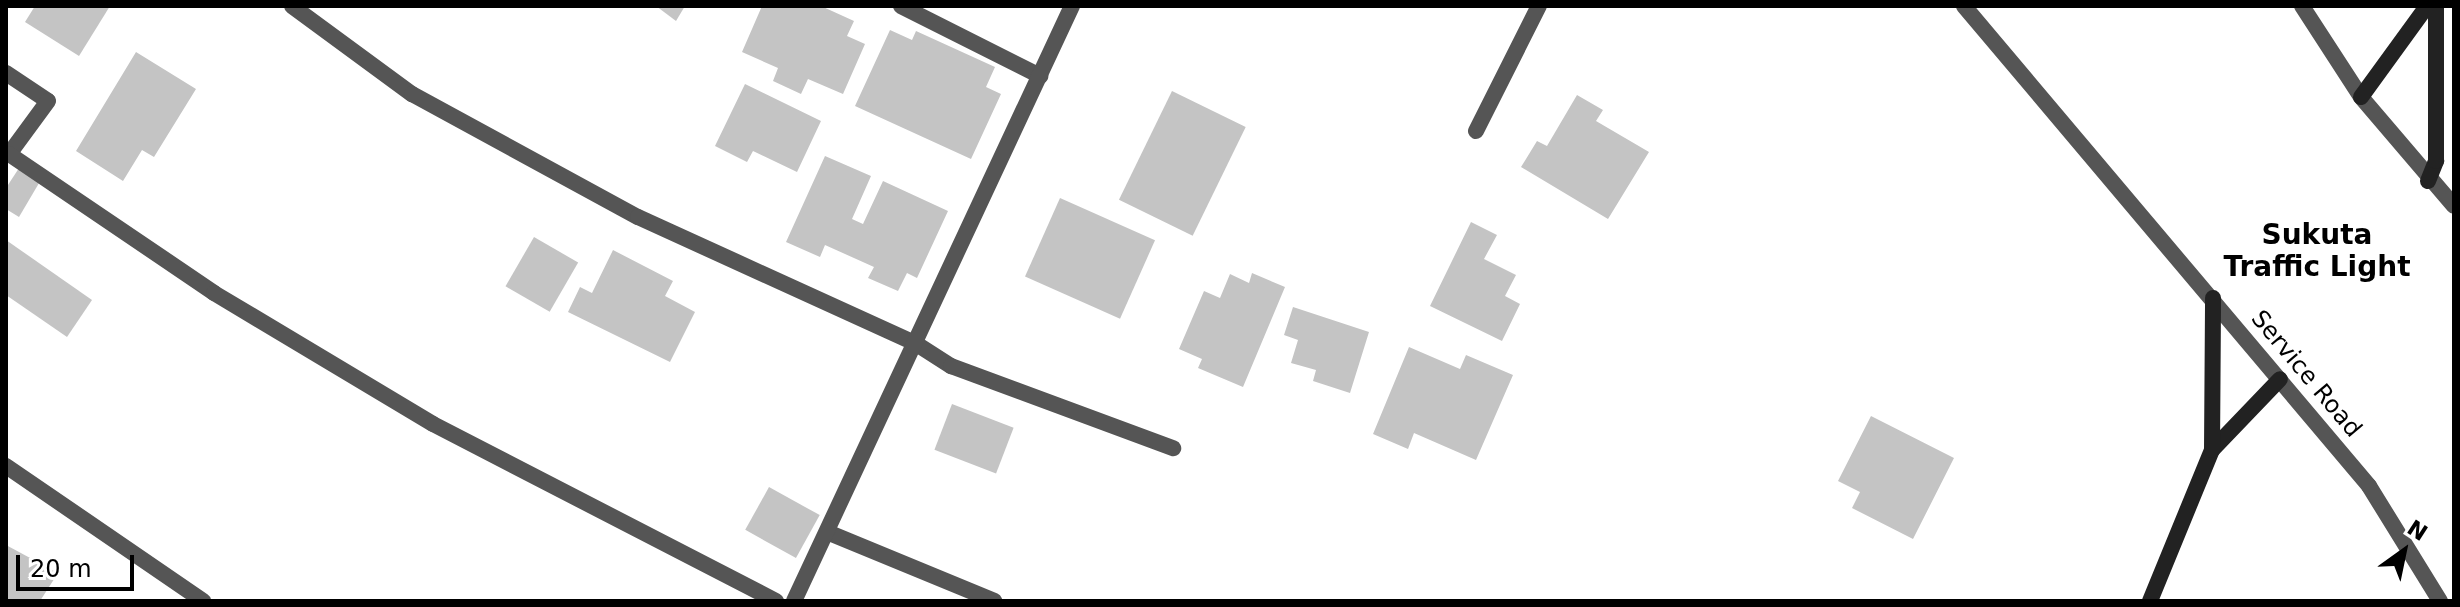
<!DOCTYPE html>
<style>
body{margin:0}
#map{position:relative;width:2460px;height:607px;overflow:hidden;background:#fff;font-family:"DejaVu Sans",sans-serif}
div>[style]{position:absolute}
.building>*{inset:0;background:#c4c4c4;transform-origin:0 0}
.street>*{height:16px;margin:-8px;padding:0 8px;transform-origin:8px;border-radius:8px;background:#555}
.secondary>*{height:16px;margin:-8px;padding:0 8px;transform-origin:8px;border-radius:8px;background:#222}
span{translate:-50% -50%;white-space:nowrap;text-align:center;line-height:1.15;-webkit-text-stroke:6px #fff;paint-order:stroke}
.street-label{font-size:24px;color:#000}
.quarter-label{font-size:28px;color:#000;font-weight:700}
.frame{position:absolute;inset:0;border:8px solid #000;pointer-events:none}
.north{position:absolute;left:2364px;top:511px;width:80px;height:80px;-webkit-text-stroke:6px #fff;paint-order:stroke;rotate:33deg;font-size:22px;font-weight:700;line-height:32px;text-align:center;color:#000}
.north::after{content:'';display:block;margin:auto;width:28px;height:36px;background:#000;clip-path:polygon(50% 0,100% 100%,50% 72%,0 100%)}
.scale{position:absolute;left:16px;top:555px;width:118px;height:36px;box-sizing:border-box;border:4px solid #000;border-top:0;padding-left:10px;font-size:24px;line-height:28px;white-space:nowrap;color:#000;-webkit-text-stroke:6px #fff;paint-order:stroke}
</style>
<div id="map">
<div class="building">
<div style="clip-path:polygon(35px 6px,110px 6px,79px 56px,25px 22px)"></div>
<div style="clip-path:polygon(656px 6px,685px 6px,676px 21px)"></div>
<div style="clip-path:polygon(762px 6px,821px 6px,854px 21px,847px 36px,865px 44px,843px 94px,808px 79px,801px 94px,773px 81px,778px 68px,742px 52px)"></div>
<div style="clip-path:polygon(890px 30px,912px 40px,916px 31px,995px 67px,986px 87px,1001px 94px,971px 159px,855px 106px)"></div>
<div style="clip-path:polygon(136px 52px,196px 89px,154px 157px,142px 150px,123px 181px,76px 151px)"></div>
<div style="clip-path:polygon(745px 84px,821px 121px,797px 172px,753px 151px,747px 162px,715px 146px)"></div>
<div style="left:1172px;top:91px;width:82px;height:121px;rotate:26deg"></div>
<div style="clip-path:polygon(1577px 95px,1603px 110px,1596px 121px,1649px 152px,1608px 219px,1521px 167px,1537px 141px,1547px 146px)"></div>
<div style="clip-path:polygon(825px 156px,871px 176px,852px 219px,863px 224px,883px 181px,948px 211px,917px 278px,907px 273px,898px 291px,868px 278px,874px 267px,825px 245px,820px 257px,786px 242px)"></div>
<div style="clip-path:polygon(21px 165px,42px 178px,19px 217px,6px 209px,6px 188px)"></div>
<div style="left:1060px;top:198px;width:104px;height:86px;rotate:24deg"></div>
<div style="clip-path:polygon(1471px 222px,1497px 235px,1484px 259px,1516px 275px,1505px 296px,1520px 304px,1502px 341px,1430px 306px)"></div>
<div style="left:534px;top:237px;width:51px;height:57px;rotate:30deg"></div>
<div style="clip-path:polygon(6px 240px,92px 300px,67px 337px,6px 295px)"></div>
<div style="clip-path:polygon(613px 250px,673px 281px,665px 296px,695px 312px,670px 362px,568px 312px,580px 287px,592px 293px)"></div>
<div style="clip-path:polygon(1252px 273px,1285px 287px,1243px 387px,1198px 368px,1202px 359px,1179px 349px,1204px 291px,1220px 298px,1230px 274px,1249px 283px)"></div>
<div style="clip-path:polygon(1293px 307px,1369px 332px,1350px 393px,1313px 381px,1316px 370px,1291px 363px,1298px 340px,1284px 335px)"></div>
<div style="clip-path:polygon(1409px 347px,1460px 369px,1466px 355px,1513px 375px,1476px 460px,1414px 433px,1408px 449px,1373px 434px)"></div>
<div style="left:952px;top:404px;width:66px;height:49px;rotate:21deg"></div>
<div style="clip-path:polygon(1871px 416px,1954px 458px,1913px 539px,1852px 508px,1860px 492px,1838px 481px)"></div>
<div style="left:769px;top:487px;width:58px;height:49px;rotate:29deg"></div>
<div style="clip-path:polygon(6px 545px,58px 573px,40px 601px,6px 601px)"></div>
</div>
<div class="street">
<div style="left:292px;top:6px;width:149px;rotate:36.3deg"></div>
<div style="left:412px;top:94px;width:257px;rotate:28.6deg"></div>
<div style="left:638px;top:217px;width:304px;rotate:24.5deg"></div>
<div style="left:915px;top:343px;width:43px;rotate:32.6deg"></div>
<div style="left:951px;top:366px;width:237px;rotate:20.3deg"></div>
<div style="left:901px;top:6px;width:156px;rotate:26.7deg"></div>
<div style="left:1964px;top:6px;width:628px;rotate:49.84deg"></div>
<div style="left:2369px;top:486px;width:135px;rotate:58.3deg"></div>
<div style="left:2302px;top:6px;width:108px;rotate:57deg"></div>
<div style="left:2361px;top:97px;width:143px;rotate:49.5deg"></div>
<div style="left:6px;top:73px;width:50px;rotate:33.7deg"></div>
<div style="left:48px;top:101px;width:66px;rotate:126.3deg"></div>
<div style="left:9px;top:154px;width:248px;rotate:34.1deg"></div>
<div style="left:214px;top:293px;width:255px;rotate:30.9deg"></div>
<div style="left:433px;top:424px;width:386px;rotate:27.3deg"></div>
<div style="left:1476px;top:131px;width:140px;rotate:-63.3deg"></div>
<div style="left:6px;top:466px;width:239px;rotate:34.4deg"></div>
<div style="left:827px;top:532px;width:181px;rotate:22.4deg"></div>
<div style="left:794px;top:601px;width:657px;rotate:-64.96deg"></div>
</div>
<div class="secondary">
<div style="left:2361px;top:97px;width:112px;rotate:-54deg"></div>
<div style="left:2428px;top:181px;width:22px;rotate:-68deg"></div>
<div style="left:2436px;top:161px;width:155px;rotate:-90deg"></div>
<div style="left:2212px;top:450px;width:98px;rotate:-46.2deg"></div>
<div style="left:2150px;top:601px;width:163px;rotate:-67.7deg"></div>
<div style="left:2212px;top:450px;width:152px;rotate:-89.6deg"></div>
</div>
<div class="street-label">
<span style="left:2306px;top:374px;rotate:50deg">Service Road</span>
</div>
<div class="quarter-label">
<span style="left:2317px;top:251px">Sukuta<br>Traffic Light</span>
</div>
<div class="frame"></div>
<div class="north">N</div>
<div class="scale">20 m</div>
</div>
